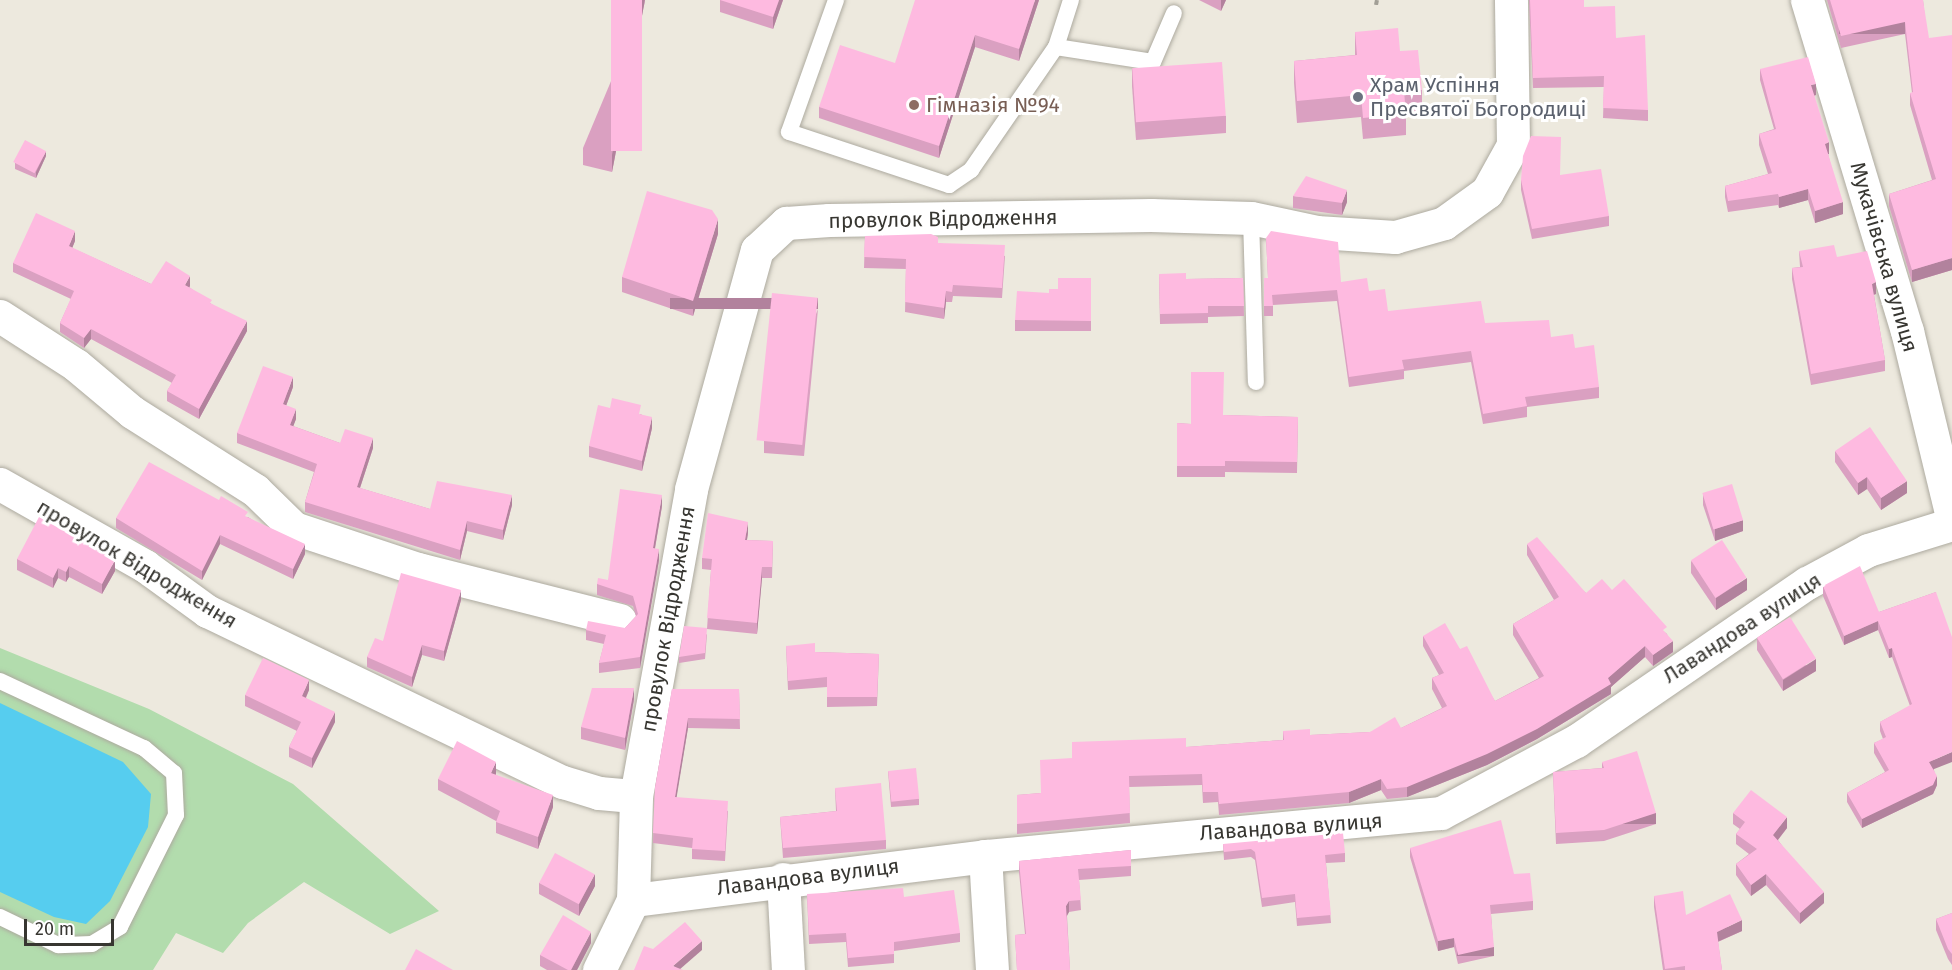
<!DOCTYPE html>
<meta charset="utf-8">
<style>
body{margin:0}
#map{position:relative;width:1952px;height:970px;overflow:hidden;background:#ede9de;font-family:"Fira Sans",sans-serif}
div>[style]{position:absolute}
.green>*{inset:0;background:#b2dcad}
.water>*{inset:0;background:#56cdef}
.path>*{height:4px;margin-top:-2px;transform-origin:0;background:repeating-linear-gradient(90deg,#a29f96 0 6px,transparent 0 9px)}
.roads{filter:drop-shadow(0 0 2px #adaa9f) drop-shadow(0 0 2px #adaa9f)}
.lane>*{height:16px;margin:-8px;padding:0 8px;transform-origin:8px;border-radius:8px;background:#fff}
.street>*{height:33px;margin:-16.5px;padding:0 16.5px;transform-origin:16.5px;border-radius:16.5px;background:#fff}
.wall>*{inset:0;background:#daa0c1}
.shaded-wall>*{inset:0;background:#b2829d;transform-origin:0 0}
.building>*{inset:0;background:#febae0;transform-origin:0 0}
.dots>*{width:16px;height:16px;translate:-50% -50%;box-sizing:border-box;border:3px solid #fff;border-radius:50%}
span{translate:-50% -50%;white-space:nowrap;text-align:center;line-height:1.15;-webkit-text-stroke:6px #fff;paint-order:stroke}
.worship-label{font-size:21px;color:#5b616d}
.left{translate:0 -50%;text-align:left}
.education-label{font-size:21px;color:#785e54}
.street-label{font-size:21px;color:#373631}
.scale{position:absolute;left:24px;top:919px;width:90px;height:27px;box-sizing:border-box;border:3px solid #373631;border-top:0;padding-left:8px;font-size:18px;line-height:21px;white-space:nowrap;color:#373631;-webkit-text-stroke:4px #fff;paint-order:stroke}
</style>
<div id="map">
<div class="green">
<div style="clip-path:polygon(0 648px,149px 709px,293px 784px,439px 911px,390px 934px,304px 882px,248px 923px,223px 953px,176px 933px,153px 970px,0 970px)"></div>
</div>
<div class="water">
<div style="clip-path:polygon(0 703px,123px 762px,151px 794px,148px 827px,110px 901px,86px 924px,54px 917px,0 892px)"></div>
</div>
<div class="path">
<div style="left:1376px;top:5px;width:5px;rotate:-79deg"></div>
</div>
<div class="roads">
<div class="lane">
<div style="left:836px;top:0;width:140px;rotate:109.6deg"></div>
<div style="left:789px;top:132px;width:169px;rotate:18.3deg"></div>
<div style="left:949px;top:185px;width:27px;rotate:-34deg"></div>
<div style="left:971px;top:170px;width:150px;rotate:-55.4deg"></div>
<div style="left:1056px;top:47px;width:49px;rotate:-72.3deg"></div>
<div style="left:1056px;top:47px;width:98px;rotate:8.8deg"></div>
<div style="left:1153px;top:62px;width:53px;rotate:-66.8deg"></div>
<div style="left:1251px;top:218px;width:164px;rotate:88.3deg"></div>
<div style="left:0;top:681px;width:159px;rotate:25deg"></div>
<div style="left:144px;top:748px;width:39px;rotate:40deg"></div>
<div style="left:174px;top:773px;width:42px;rotate:87.3deg"></div>
<div style="left:176px;top:815px;width:125px;rotate:116.6deg"></div>
<div style="left:120px;top:927px;width:33px;rotate:149deg"></div>
<div style="left:92px;top:944px;width:34px;rotate:178deg"></div>
<div style="left:58px;top:945px;width:64px;rotate:-154.2deg"></div>
</div>
<div class="street">
<div style="left:1807px;top:0;width:346px;rotate:73.2deg"></div>
<div style="left:1907px;top:331px;width:191px;rotate:76.4deg"></div>
<div style="left:0;top:316px;width:90px;rotate:32.8deg"></div>
<div style="left:76px;top:365px;width:73px;rotate:40deg"></div>
<div style="left:132px;top:412px;width:146px;rotate:32.4deg"></div>
<div style="left:255px;top:490px;width:54px;rotate:44.3deg"></div>
<div style="left:294px;top:528px;width:131px;rotate:18.3deg"></div>
<div style="left:418px;top:569px;width:208px;rotate:14.2deg"></div>
<div style="left:0;top:484px;width:167px;rotate:29.5deg"></div>
<div style="left:145px;top:566px;width:77px;rotate:36deg"></div>
<div style="left:207px;top:611px;width:395px;rotate:25.7deg"></div>
<div style="left:563px;top:782px;width:38px;rotate:17deg"></div>
<div style="left:599px;top:793px;width:37px;rotate:5deg"></div>
<div style="left:985px;top:856px;width:114px;rotate:86.5deg"></div>
<div style="left:783px;top:879px;width:91px;rotate:86.9deg"></div>
<div style="left:633px;top:900px;width:104px;rotate:-88.3deg"></div>
<div style="left:636px;top:796px;width:312px;rotate:-79.8deg"></div>
<div style="left:691px;top:489px;width:248px;rotate:-74.6deg"></div>
<div style="left:757px;top:250px;width:40px;rotate:-43deg"></div>
<div style="left:786px;top:223px;width:43px;rotate:-4deg"></div>
<div style="left:829px;top:220px;width:322px;rotate:-0.9deg"></div>
<div style="left:1151px;top:215px;width:100px;rotate:1.7deg"></div>
<div style="left:1251px;top:218px;width:67px;rotate:12deg"></div>
<div style="left:1317px;top:232px;width:78px;rotate:3.7deg"></div>
<div style="left:1395px;top:237px;width:51px;rotate:-15.9deg"></div>
<div style="left:1444px;top:223px;width:53px;rotate:-35.8deg"></div>
<div style="left:1487px;top:192px;width:54px;rotate:-61deg"></div>
<div style="left:1513px;top:145px;width:145px;rotate:-90.8deg"></div>
<div style="left:599px;top:970px;width:78px;rotate:-64.1deg"></div>
<div style="left:633px;top:900px;width:355px;rotate:-7.1deg"></div>
<div style="left:985px;top:856px;width:458px;rotate:-5.4deg"></div>
<div style="left:1441px;top:813px;width:153px;rotate:-28.1deg"></div>
<div style="left:1576px;top:741px;width:280px;rotate:-34.4deg"></div>
<div style="left:1807px;top:583px;width:69px;rotate:-28.4deg"></div>
<div style="left:1868px;top:550px;width:88px;rotate:-17.2deg"></div>
</div>
</div>
<div class="wall">
<div style="clip-path:polygon(645px 0,612px 172px,583px 165px,583px 148px)"></div>
<div style="clip-path:polygon(720px 0,783px 0,773px 29px,720px 12px)"></div>
<div style="clip-path:polygon(1039px 0,1019px 61px,975px 47px,939px 158px,819px 118px,819px 107px)"></div>
<div style="clip-path:polygon(1199px 0,1226px 0,1221px 11px)"></div>
<div style="clip-path:polygon(1529px 0,1584px 0,1584px 7px,1616px 38px,1648px 110px,1648px 121px,1603px 118px,1604px 87px,1533px 88px)"></div>
<div style="clip-path:polygon(1827px 0,1923px 0,1952px 270px,1912px 282px,1889px 206px,1889px 194px,1932px 180px,1910px 105px,1910px 93px,1912px 93px,1905px 34px,1841px 48px)"></div>
<div style="clip-path:polygon(1355px 32px,1400px 51px,1422px 90px,1422px 111px,1406px 113px,1406px 135px,1363px 139px,1361px 117px,1297px 123px,1294px 83px,1294px 61px,1355px 55px)"></div>
<div style="clip-path:polygon(1132px 69px,1226px 116px,1226px 133px,1136px 140px,1132px 86px)"></div>
<div style="clip-path:polygon(1760px 69px,1816px 95px,1814px 96px,1829px 154px,1828px 154px,1843px 214px,1815px 223px,1808px 200px,1779px 208px,1778px 205px,1728px 212px,1725px 197px,1725px 186px,1768px 174px,1759px 145px,1759px 134px,1774px 129px,1760px 80px)"></div>
<div style="clip-path:polygon(46px 156px,36px 178px,15px 169px,15px 163px)"></div>
<div style="clip-path:polygon(1560px 175px,1609px 216px,1609px 226px,1532px 239px,1521px 190px,1521px 180px)"></div>
<div style="clip-path:polygon(1293px 196px,1347px 202px,1342px 215px,1293px 208px)"></div>
<div style="clip-path:polygon(718px 234px,693px 316px,622px 292px,622px 277px)"></div>
<div style="clip-path:polygon(865px 236px,938px 243px,1005px 256px,1002px 298px,953px 296px,952px 302px,946px 302px,944px 319px,905px 312px,906px 269px,864px 268px)"></div>
<div style="clip-path:polygon(1266px 238px,1341px 282px,1369px 291px,1388px 311px,1485px 323px,1551px 337px,1575px 348px,1599px 387px,1599px 398px,1527px 407px,1527px 417px,1483px 424px,1471px 362px,1404px 371px,1404px 379px,1349px 387px,1337px 301px,1273px 305px,1273px 316px,1264px 316px,1264px 278px,1268px 278px)"></div>
<div style="clip-path:polygon(75px 241px,72px 248px,151px 284px,190px 286px,189px 287px,247px 331px,199px 419px,167px 401px,167px 391px,172px 383px,91px 339px,84px 348px,60px 332px,60px 323px,71px 299px,13px 272px,13px 263px)"></div>
<div style="clip-path:polygon(1799px 251px,1837px 257px,1876px 294px,1874px 295px,1885px 360px,1885px 371px,1811px 385px,1792px 279px,1792px 268px,1800px 267px)"></div>
<div style="clip-path:polygon(1159px 274px,1186px 279px,1243px 278px,1244px 316px,1208px 317px,1208px 323px,1160px 324px)"></div>
<div style="clip-path:polygon(1091px 278px,1091px 331px,1015px 331px,1015px 320px,1049px 293px,1058px 289px)"></div>
<div style="clip-path:polygon(818px 309px,804px 456px,764px 453px,764px 441px)"></div>
<div style="clip-path:polygon(293px 387px,286px 406px,296px 419px,293px 426px,340px 443px,373px 448px,360px 488px,430px 509px,512px 505px,503px 540px,467px 531px,460px 560px,305px 512px,305px 502px,314px 472px,237px 443px,237px 433px)"></div>
<div style="clip-path:polygon(641px 414px,652px 428px,642px 471px,589px 457px,589px 446px)"></div>
<div style="clip-path:polygon(1223px 415px,1298px 417px,1297px 473px,1225px 472px,1225px 477px,1177px 477px,1177px 423px,1191px 424px)"></div>
<div style="clip-path:polygon(1835px 451px,1907px 493px,1881px 510px,1867px 489px,1858px 495px,1835px 462px)"></div>
<div style="clip-path:polygon(1703px 494px,1743px 531px,1715px 541px,1703px 505px)"></div>
<div style="clip-path:polygon(662px 506px,655px 549px,659px 560px,640px 668px,599px 673px,599px 663px,604px 644px,586px 640px,586px 630px,625px 628px,636px 616px,633px 606px,597px 595px,597px 584px,608px 580px)"></div>
<div style="clip-path:polygon(248px 517px,305px 554px,293px 579px,220px 544px,202px 580px,116px 528px,116px 518px)"></div>
<div style="clip-path:polygon(748px 533px,747px 540px,773px 541px,772px 578px,762px 578px,757px 634px,707px 629px,711px 570px,702px 569px,702px 558px)"></div>
<div style="clip-path:polygon(1527px 544px,1586px 593px,1612px 590px,1667px 634px,1673px 652px,1653px 666px,1645px 657px,1611px 687px,1611px 694px,1537px 739px,1487px 765px,1407px 797px,1387px 799px,1381px 790px,1349px 803px,1219px 815px,1218px 802px,1203px 803px,1202px 785px,1129px 787px,1130px 823px,1017px 834px,1017px 795px,1041px 793px,1072px 759px,1186px 747px,1283px 740px,1283px 731px,1310px 735px,1370px 732px,1401px 728px,1442px 708px,1432px 689px,1432px 678px,1439px 675px,1423px 646px,1423px 636px,1460px 649px,1495px 701px,1539px 678px,1513px 635px,1513px 624px,1554px 600px,1527px 555px)"></div>
<div style="clip-path:polygon(17px 559px,115px 571px,102px 594px,69px 577px,66px 582px,58px 578px,53px 588px,17px 570px)"></div>
<div style="clip-path:polygon(1691px 561px,1747px 590px,1716px 610px,1691px 573px)"></div>
<div style="clip-path:polygon(1823px 586px,1879px 612px,1936px 592px,1934px 770px,1937px 785px,1933px 794px,1862px 828px,1847px 802px,1847px 793px,1885px 772px,1874px 753px,1874px 743px,1883px 739px,1880px 731px,1880px 722px,1910px 706px,1892px 657px,1889px 658px,1878px 630px,1844px 645px,1823px 596px)"></div>
<div style="clip-path:polygon(461px 600px,444px 661px,422px 655px,412px 687px,367px 667px,367px 657px,383px 641px)"></div>
<div style="clip-path:polygon(707px 634px,705px 659px,679px 663px,679px 657px)"></div>
<div style="clip-path:polygon(1757px 638px,1816px 671px,1783px 691px,1757px 650px)"></div>
<div style="clip-path:polygon(786px 646px,815px 652px,879px 654px,877px 706px,827px 707px,827px 687px,788px 690px)"></div>
<div style="clip-path:polygon(672px 689px,739px 689px,740px 729px,688px 728px,676px 798px,728px 811px,725px 861px,692px 859px,692px 848px,653px 843px,655px 788px)"></div>
<div style="clip-path:polygon(309px 690px,306px 698px,335px 722px,312px 768px,289px 757px,289px 747px,297px 731px,245px 706px,245px 695px)"></div>
<div style="clip-path:polygon(634px 699px,625px 750px,581px 739px,581px 727px)"></div>
<div style="clip-path:polygon(1602px 762px,1656px 824px,1604px 841px,1556px 844px,1553px 772px,1602px 768px)"></div>
<div style="clip-path:polygon(888px 771px,919px 799px,919px 805px,891px 807px)"></div>
<div style="clip-path:polygon(496px 774px,496px 775px,553px 807px,538px 849px,496px 833px,496px 821px,438px 790px,438px 779px)"></div>
<div style="clip-path:polygon(835px 788px,886px 840px,886px 849px,783px 858px,780px 817px,836px 811px)"></div>
<div style="clip-path:polygon(1733px 813px,1787px 828px,1778px 840px,1824px 903px,1800px 924px,1766px 885px,1751px 896px,1736px 875px,1736px 864px,1749px 854px,1736px 844px,1736px 834px,1740px 829px,1733px 824px)"></div>
<div style="clip-path:polygon(1223px 844px,1345px 853px,1345px 862px,1326px 863px,1331px 923px,1297px 926px,1295px 902px,1262px 907px,1255px 860px,1251px 857px,1224px 860px)"></div>
<div style="clip-path:polygon(1410px 848px,1514px 874px,1533px 901px,1533px 910px,1491px 914px,1494px 956px,1458px 964px,1454px 947px,1438px 951px,1410px 857px)"></div>
<div style="clip-path:polygon(1131px 850px,1131px 876px,1079px 880px,1081px 910px,1069px 912px,1067px 916px,1070px 970px,1017px 970px,1015px 935px,1025px 934px,1019px 872px,1019px 861px)"></div>
<div style="clip-path:polygon(539px 883px,595px 886px,579px 916px,539px 894px)"></div>
<div style="clip-path:polygon(807px 894px,904px 897px,960px 933px,960px 942px,894px 951px,894px 963px,848px 967px,846px 942px,809px 944px)"></div>
<div style="clip-path:polygon(1654px 896px,1686px 915px,1742px 931px,1718px 942px,1722px 970px,1663px 970px,1654px 907px)"></div>
<div style="clip-path:polygon(1952px 913px,1952px 965px,1948px 959px,1936px 930px,1936px 919px)"></div>
<div style="clip-path:polygon(591px 943px,577px 970px,547px 970px,540px 966px,540px 955px)"></div>
</div>
<div class="shaded-wall">
<div style="clip-path:polygon(642px 0,645px 0,612px 172px,612px 155px)"></div>
<div style="clip-path:polygon(779px 0,783px 0,773px 29px,773px 17px)"></div>
<div style="clip-path:polygon(1035px 0,1039px 0,1019px 61px,1019px 49px)"></div>
<div style="clip-path:polygon(1221px 0,1226px 0,1221px 11px)"></div>
<div style="left:1905px;top:22px;width:12px;height:66px;rotate:90deg"></div>
<div style="clip-path:polygon(975px 35px,975px 47px,939px 158px,939px 146px)"></div>
<div style="clip-path:polygon(1816px 84px,1816px 95px,1811px 96px,1811px 85px)"></div>
<div style="clip-path:polygon(1829px 142px,1829px 154px,1825px 155px,1825px 144px)"></div>
<div style="clip-path:polygon(46px 151px,46px 156px,36px 178px,36px 172px)"></div>
<div style="clip-path:polygon(1808px 189px,1808px 200px,1779px 208px,1779px 197px)"></div>
<div style="clip-path:polygon(1347px 190px,1347px 202px,1342px 215px,1342px 203px)"></div>
<div style="clip-path:polygon(1843px 202px,1843px 214px,1815px 223px,1815px 211px)"></div>
<div style="clip-path:polygon(718px 219px,718px 234px,693px 316px,693px 301px)"></div>
<div style="clip-path:polygon(75px 231px,75px 241px,69px 256px,69px 246px)"></div>
<div style="clip-path:polygon(1952px 258px,1952px 270px,1912px 282px,1912px 270px)"></div>
<div style="clip-path:polygon(190px 276px,190px 286px,185px 295px,185px 285px)"></div>
<div style="clip-path:polygon(1876px 282px,1876px 294px,1872px 295px,1872px 284px)"></div>
<div style="clip-path:polygon(946px 291px,946px 302px,944px 319px,944px 308px)"></div>
<div style="left:818px;top:298px;width:11px;height:148px;rotate:90deg"></div>
<div style="clip-path:polygon(247px 321px,247px 331px,199px 419px,199px 409px)"></div>
<div style="clip-path:polygon(91px 329px,91px 339px,84px 348px,84px 338px)"></div>
<div style="clip-path:polygon(293px 377px,293px 387px,283px 414px,283px 404px)"></div>
<div style="clip-path:polygon(296px 409px,296px 419px,290px 435px,290px 425px)"></div>
<div style="clip-path:polygon(652px 417px,652px 428px,642px 471px,642px 461px)"></div>
<div style="clip-path:polygon(373px 438px,373px 448px,357px 497px,357px 487px)"></div>
<div style="clip-path:polygon(1867px 477px,1867px 489px,1858px 495px,1858px 483px)"></div>
<div style="clip-path:polygon(1907px 481px,1907px 493px,1881px 510px,1881px 498px)"></div>
<div style="clip-path:polygon(512px 495px,512px 505px,503px 540px,503px 530px)"></div>
<div style="clip-path:polygon(662px 495px,662px 506px,653px 559px,653px 548px)"></div>
<div style="clip-path:polygon(1743px 520px,1743px 531px,1715px 541px,1715px 529px)"></div>
<div style="clip-path:polygon(467px 521px,467px 531px,460px 560px,460px 550px)"></div>
<div style="clip-path:polygon(748px 522px,748px 533px,745px 551px,745px 540px)"></div>
<div style="clip-path:polygon(220px 535px,220px 544px,202px 580px,202px 571px)"></div>
<div style="clip-path:polygon(305px 544px,305px 554px,293px 579px,293px 569px)"></div>
<div style="clip-path:polygon(659px 549px,659px 560px,640px 668px,640px 657px)"></div>
<div style="clip-path:polygon(115px 560px,115px 571px,102px 594px,102px 584px)"></div>
<div style="clip-path:polygon(69px 566px,69px 577px,66px 582px,66px 572px)"></div>
<div style="clip-path:polygon(762px 567px,762px 578px,757px 634px,757px 623px)"></div>
<div style="clip-path:polygon(58px 568px,58px 578px,53px 588px,53px 578px)"></div>
<div style="clip-path:polygon(1747px 578px,1747px 590px,1716px 610px,1716px 598px)"></div>
<div style="clip-path:polygon(461px 590px,461px 600px,444px 661px,444px 651px)"></div>
<div style="clip-path:polygon(1878px 621px,1878px 630px,1844px 645px,1844px 636px)"></div>
<div style="clip-path:polygon(1673px 641px,1673px 652px,1653px 666px,1653px 655px)"></div>
<div style="clip-path:polygon(422px 645px,422px 655px,412px 687px,412px 677px)"></div>
<div style="clip-path:polygon(1645px 646px,1645px 657px,1611px 687px,1611px 694px,1537px 739px,1487px 765px,1407px 797px,1407px 787px,1608px 678px)"></div>
<div style="clip-path:polygon(1892px 648px,1892px 657px,1889px 658px,1889px 649px)"></div>
<div style="clip-path:polygon(1816px 659px,1816px 671px,1783px 691px,1783px 680px)"></div>
<div style="clip-path:polygon(309px 680px,309px 690px,302px 706px,302px 696px)"></div>
<div style="clip-path:polygon(634px 688px,634px 699px,625px 750px,625px 738px)"></div>
<div style="clip-path:polygon(335px 712px,335px 722px,312px 768px,312px 758px)"></div>
<div style="clip-path:polygon(688px 718px,688px 728px,675px 807px,675px 797px)"></div>
<div style="clip-path:polygon(1952px 752px,1952px 762px,1929px 771px,1929px 762px)"></div>
<div style="clip-path:polygon(496px 762px,496px 774px,491px 785px,491px 773px)"></div>
<div style="clip-path:polygon(1937px 776px,1937px 785px,1933px 794px,1862px 828px,1862px 819px)"></div>
<div style="clip-path:polygon(1381px 779px,1381px 790px,1349px 803px,1349px 792px)"></div>
<div style="clip-path:polygon(553px 795px,553px 807px,538px 849px,538px 837px)"></div>
<div style="left:1656px;top:813px;width:11px;height:55px;rotate:90deg"></div>
<div style="clip-path:polygon(1787px 817px,1787px 828px,1773px 846px,1773px 835px)"></div>
<div style="clip-path:polygon(595px 874px,595px 886px,579px 916px,579px 904px)"></div>
<div style="clip-path:polygon(1766px 874px,1766px 885px,1751px 896px,1751px 885px)"></div>
<div style="clip-path:polygon(1824px 892px,1824px 903px,1800px 924px,1800px 913px)"></div>
<div style="clip-path:polygon(1069px 901px,1069px 912px,1066px 917px,1066px 906px)"></div>
<div style="clip-path:polygon(1742px 920px,1742px 931px,1717px 942px,1717px 932px)"></div>
<div style="clip-path:polygon(591px 932px,591px 943px,577px 970px,571px 970px)"></div>
<div style="clip-path:polygon(1454px 938px,1454px 947px,1438px 951px,1438px 941px)"></div>
<div style="clip-path:polygon(702px 941px,702px 950px,679px 970px,673px 966px)"></div>
<div style="left:1494px;top:947px;width:9px;height:37px;rotate:90deg"></div>
</div>
<div class="building">
<div style="left:611px;top:0;width:31px;height:151px"></div>
<div style="clip-path:polygon(720px 0,779px 0,773px 17px)"></div>
<div style="clip-path:polygon(915px 0,1035px 0,1019px 49px,975px 35px,939px 146px,819px 107px,840px 45px,895px 63px)"></div>
<div style="clip-path:polygon(1530px 0,1584px 0,1584px 7px,1615px 6px,1616px 38px,1645px 35px,1648px 110px,1603px 108px,1604px 76px,1533px 78px)"></div>
<div style="clip-path:polygon(1830px 0,1923px 0,1929px 38px,1952px 35px,1952px 258px,1912px 270px,1889px 194px,1936px 179px,1910px 93px,1913px 92px,1905px 22px,1841px 36px)"></div>
<div style="clip-path:polygon(1398px 28px,1400px 51px,1418px 50px,1422px 90px,1404px 91px,1406px 114px,1363px 118px,1361px 95px,1297px 101px,1294px 61px,1357px 55px,1355px 32px)"></div>
<div style="clip-path:polygon(1808px 57px,1816px 84px,1811px 85px,1829px 142px,1825px 144px,1843px 202px,1815px 211px,1808px 189px,1779px 197px,1778px 194px,1728px 201px,1725px 186px,1772px 173px,1759px 134px,1776px 129px,1760px 69px)"></div>
<div style="left:1222px;top:62px;width:54px;height:90px;rotate:86deg"></div>
<div style="clip-path:polygon(1531px 136px,1561px 137px,1560px 175px,1601px 169px,1609px 216px,1532px 229px,1521px 180px,1523px 156px)"></div>
<div style="left:25px;top:140px;width:24px;height:25px;rotate:28deg"></div>
<div style="clip-path:polygon(1306px 176px,1347px 190px,1342px 203px,1293px 196px)"></div>
<div style="clip-path:polygon(647px 191px,712px 210px,718px 219px,693px 301px,622px 277px)"></div>
<div style="clip-path:polygon(36px 213px,75px 231px,69px 246px,151px 284px,166px 261px,190px 276px,185px 285px,212px 300px,210px 303px,247px 321px,199px 409px,167px 391px,176px 375px,91px 329px,84px 338px,60px 323px,74px 291px,13px 263px)"></div>
<div style="clip-path:polygon(1271px 231px,1338px 242px,1341px 282px,1367px 278px,1369px 291px,1385px 289px,1388px 311px,1481px 301px,1485px 323px,1549px 320px,1551px 337px,1573px 334px,1575px 348px,1594px 345px,1599px 387px,1525px 397px,1527px 406px,1483px 414px,1471px 351px,1402px 360px,1404px 369px,1349px 377px,1337px 290px,1272px 295px,1273px 306px,1264px 306px,1264px 278px,1268px 278px,1266px 238px)"></div>
<div style="clip-path:polygon(931px 234px,938px 237px,938px 243px,1005px 245px,1002px 288px,953px 285px,952px 292px,946px 291px,944px 308px,905px 302px,906px 259px,864px 257px,865px 236px)"></div>
<div style="clip-path:polygon(1834px 245px,1837px 257px,1867px 251px,1876px 282px,1872px 284px,1885px 360px,1811px 374px,1792px 268px,1803px 267px,1799px 251px)"></div>
<div style="clip-path:polygon(1186px 273px,1186px 279px,1243px 278px,1244px 306px,1208px 306px,1208px 313px,1160px 314px,1159px 274px)"></div>
<div style="clip-path:polygon(1058px 278px,1091px 278px,1091px 321px,1015px 320px,1017px 291px,1049px 293px,1049px 289px,1058px 289px)"></div>
<div style="left:772px;top:293px;width:46px;height:148px;rotate:6deg"></div>
<div style="clip-path:polygon(263px 366px,293px 377px,283px 404px,296px 409px,290px 425px,340px 443px,345px 429px,373px 438px,357px 487px,430px 509px,437px 481px,512px 495px,503px 530px,467px 521px,460px 550px,305px 502px,317px 464px,237px 433px)"></div>
<div style="clip-path:polygon(1191px 372px,1224px 372px,1223px 415px,1298px 417px,1297px 462px,1225px 461px,1225px 466px,1177px 466px,1177px 423px,1191px 424px)"></div>
<div style="clip-path:polygon(612px 398px,641px 405px,639px 414px,652px 417px,642px 461px,589px 446px,598px 405px,610px 408px)"></div>
<div style="clip-path:polygon(1870px 427px,1907px 481px,1881px 498px,1867px 477px,1858px 483px,1835px 451px)"></div>
<div style="clip-path:polygon(149px 462px,219px 500px,221px 496px,248px 512px,245px 516px,305px 544px,293px 569px,220px 535px,202px 571px,116px 518px)"></div>
<div style="left:1732px;top:484px;width:38px;height:31px;rotate:73deg"></div>
<div style="clip-path:polygon(620px 489px,662px 495px,653px 548px,659px 549px,640px 657px,599px 663px,606px 635px,586px 630px,588px 621px,625px 628px,638px 614px,633px 596px,597px 584px,598px 578px,608px 580px)"></div>
<div style="clip-path:polygon(708px 513px,748px 522px,745px 540px,773px 541px,772px 567px,762px 567px,757px 623px,707px 618px,712px 559px,702px 558px)"></div>
<div style="clip-path:polygon(39px 517px,115px 560px,102px 584px,69px 566px,66px 572px,58px 568px,53px 578px,17px 559px)"></div>
<div style="clip-path:polygon(1537px 537px,1586px 593px,1602px 579px,1612px 590px,1624px 579px,1667px 627px,1663px 630px,1673px 641px,1653px 655px,1645px 646px,1608px 678px,1611px 684px,1537px 729px,1487px 754px,1407px 787px,1387px 789px,1381px 779px,1349px 792px,1219px 804px,1218px 792px,1203px 792px,1202px 774px,1129px 776px,1130px 813px,1017px 824px,1017px 795px,1041px 793px,1040px 760px,1072px 758px,1072px 742px,1186px 738px,1186px 747px,1284px 740px,1283px 731px,1310px 729px,1310px 735px,1370px 732px,1395px 717px,1401px 728px,1447px 706px,1432px 678px,1444px 673px,1423px 636px,1445px 623px,1460px 649px,1467px 646px,1495px 701px,1544px 676px,1513px 624px,1559px 597px,1527px 544px)"></div>
<div style="left:1722px;top:540px;width:45px;height:37px;rotate:57deg"></div>
<div style="clip-path:polygon(1860px 566px,1879px 612px,1936px 592px,1952px 637px,1952px 752px,1929px 762px,1937px 776px,1933px 785px,1862px 819px,1847px 793px,1889px 770px,1874px 743px,1886px 737px,1880px 722px,1912px 704px,1892px 648px,1889px 649px,1878px 621px,1844px 636px,1823px 586px)"></div>
<div style="clip-path:polygon(401px 573px,461px 590px,444px 651px,422px 645px,412px 677px,367px 657px,375px 638px,383px 641px)"></div>
<div style="left:1790px;top:617px;width:49px;height:39px;rotate:58deg"></div>
<div style="clip-path:polygon(684px 626px,707px 628px,705px 653px,679px 657px)"></div>
<div style="clip-path:polygon(815px 643px,815px 652px,879px 654px,877px 697px,827px 697px,827px 677px,788px 681px,786px 646px)"></div>
<div style="clip-path:polygon(263px 658px,309px 680px,302px 696px,335px 712px,312px 758px,289px 747px,301px 722px,245px 695px)"></div>
<div style="clip-path:polygon(592px 688px,634px 688px,625px 738px,581px 727px)"></div>
<div style="clip-path:polygon(672px 689px,739px 689px,740px 719px,688px 718px,675px 797px,728px 801px,725px 851px,692px 849px,693px 838px,653px 833px,655px 788px)"></div>
<div style="clip-path:polygon(457px 741px,496px 762px,491px 773px,553px 795px,538px 837px,496px 822px,500px 811px,438px 779px)"></div>
<div style="clip-path:polygon(1637px 751px,1656px 813px,1604px 830px,1556px 833px,1553px 772px,1604px 768px,1602px 762px)"></div>
<div style="left:916px;top:768px;width:31px;height:28px;rotate:84deg"></div>
<div style="clip-path:polygon(881px 783px,886px 840px,783px 848px,780px 817px,837px 811px,835px 788px)"></div>
<div style="clip-path:polygon(1751px 790px,1787px 817px,1773px 835px,1824px 892px,1800px 913px,1766px 874px,1751px 885px,1736px 864px,1757px 849px,1736px 834px,1745px 822px,1733px 813px)"></div>
<div style="clip-path:polygon(1501px 820px,1514px 874px,1530px 873px,1533px 901px,1490px 905px,1494px 947px,1458px 955px,1454px 938px,1438px 941px,1410px 848px)"></div>
<div style="clip-path:polygon(1343px 833px,1345px 853px,1325px 855px,1331px 915px,1297px 918px,1295px 894px,1262px 898px,1255px 852px,1251px 849px,1224px 852px,1223px 844px)"></div>
<div style="clip-path:polygon(1131px 850px,1131px 866px,1078px 869px,1081px 900px,1069px 901px,1066px 906px,1070px 970px,1017px 970px,1015px 935px,1026px 934px,1019px 861px)"></div>
<div style="left:555px;top:853px;width:45px;height:34px;rotate:28deg"></div>
<div style="clip-path:polygon(903px 888px,904px 897px,954px 890px,960px 933px,894px 942px,894px 954px,848px 958px,846px 933px,809px 935px,807px 894px)"></div>
<div style="clip-path:polygon(1683px 891px,1686px 915px,1730px 894px,1742px 920px,1717px 932px,1722px 970px,1685px 970px,1685px 966px,1665px 969px,1654px 896px)"></div>
<div style="clip-path:polygon(1952px 913px,1952px 954px,1948px 949px,1936px 919px)"></div>
<div style="clip-path:polygon(563px 915px,591px 932px,571px 970px,568px 970px,540px 955px)"></div>
<div style="clip-path:polygon(685px 922px,702px 941px,673px 966px,683px 970px,634px 970px,644px 946px,653px 949px)"></div>
<div style="clip-path:polygon(416px 949px,453px 970px,405px 970px)"></div>
</div>
<div class="dots">
<div style="left:1358px;top:97px;background:#6b7280"></div>
<div style="left:914px;top:105px;background:#8d6e63"></div>
</div>
<div class="worship-label">
<span class="left" style="left:1370px;top:97px">Храм Успіння<br>Пресвятої Богородиці</span>
</div>
<div class="education-label">
<span class="left" style="left:926px;top:105px">Гімназія №94</span>
</div>
<div class="street-label">
<span style="left:943px;top:219px;rotate:-1deg">провулок Відродження</span>
<span style="left:1884px;top:257px;rotate:74deg">Мукачівська вулиця</span>
<span style="left:137px;top:564px;rotate:31deg">провулок Відродження</span>
<span style="left:668px;top:619px;rotate:-80deg">провулок Відродження</span>
<span style="left:1742px;top:628px;rotate:-33deg">Лавандова вулиця</span>
<span style="left:1291px;top:827px;rotate:-4deg">Лавандова вулиця</span>
<span style="left:808px;top:877px;rotate:-7deg">Лавандова вулиця</span>
</div>
<div class="scale">20 m</div>
</div>
